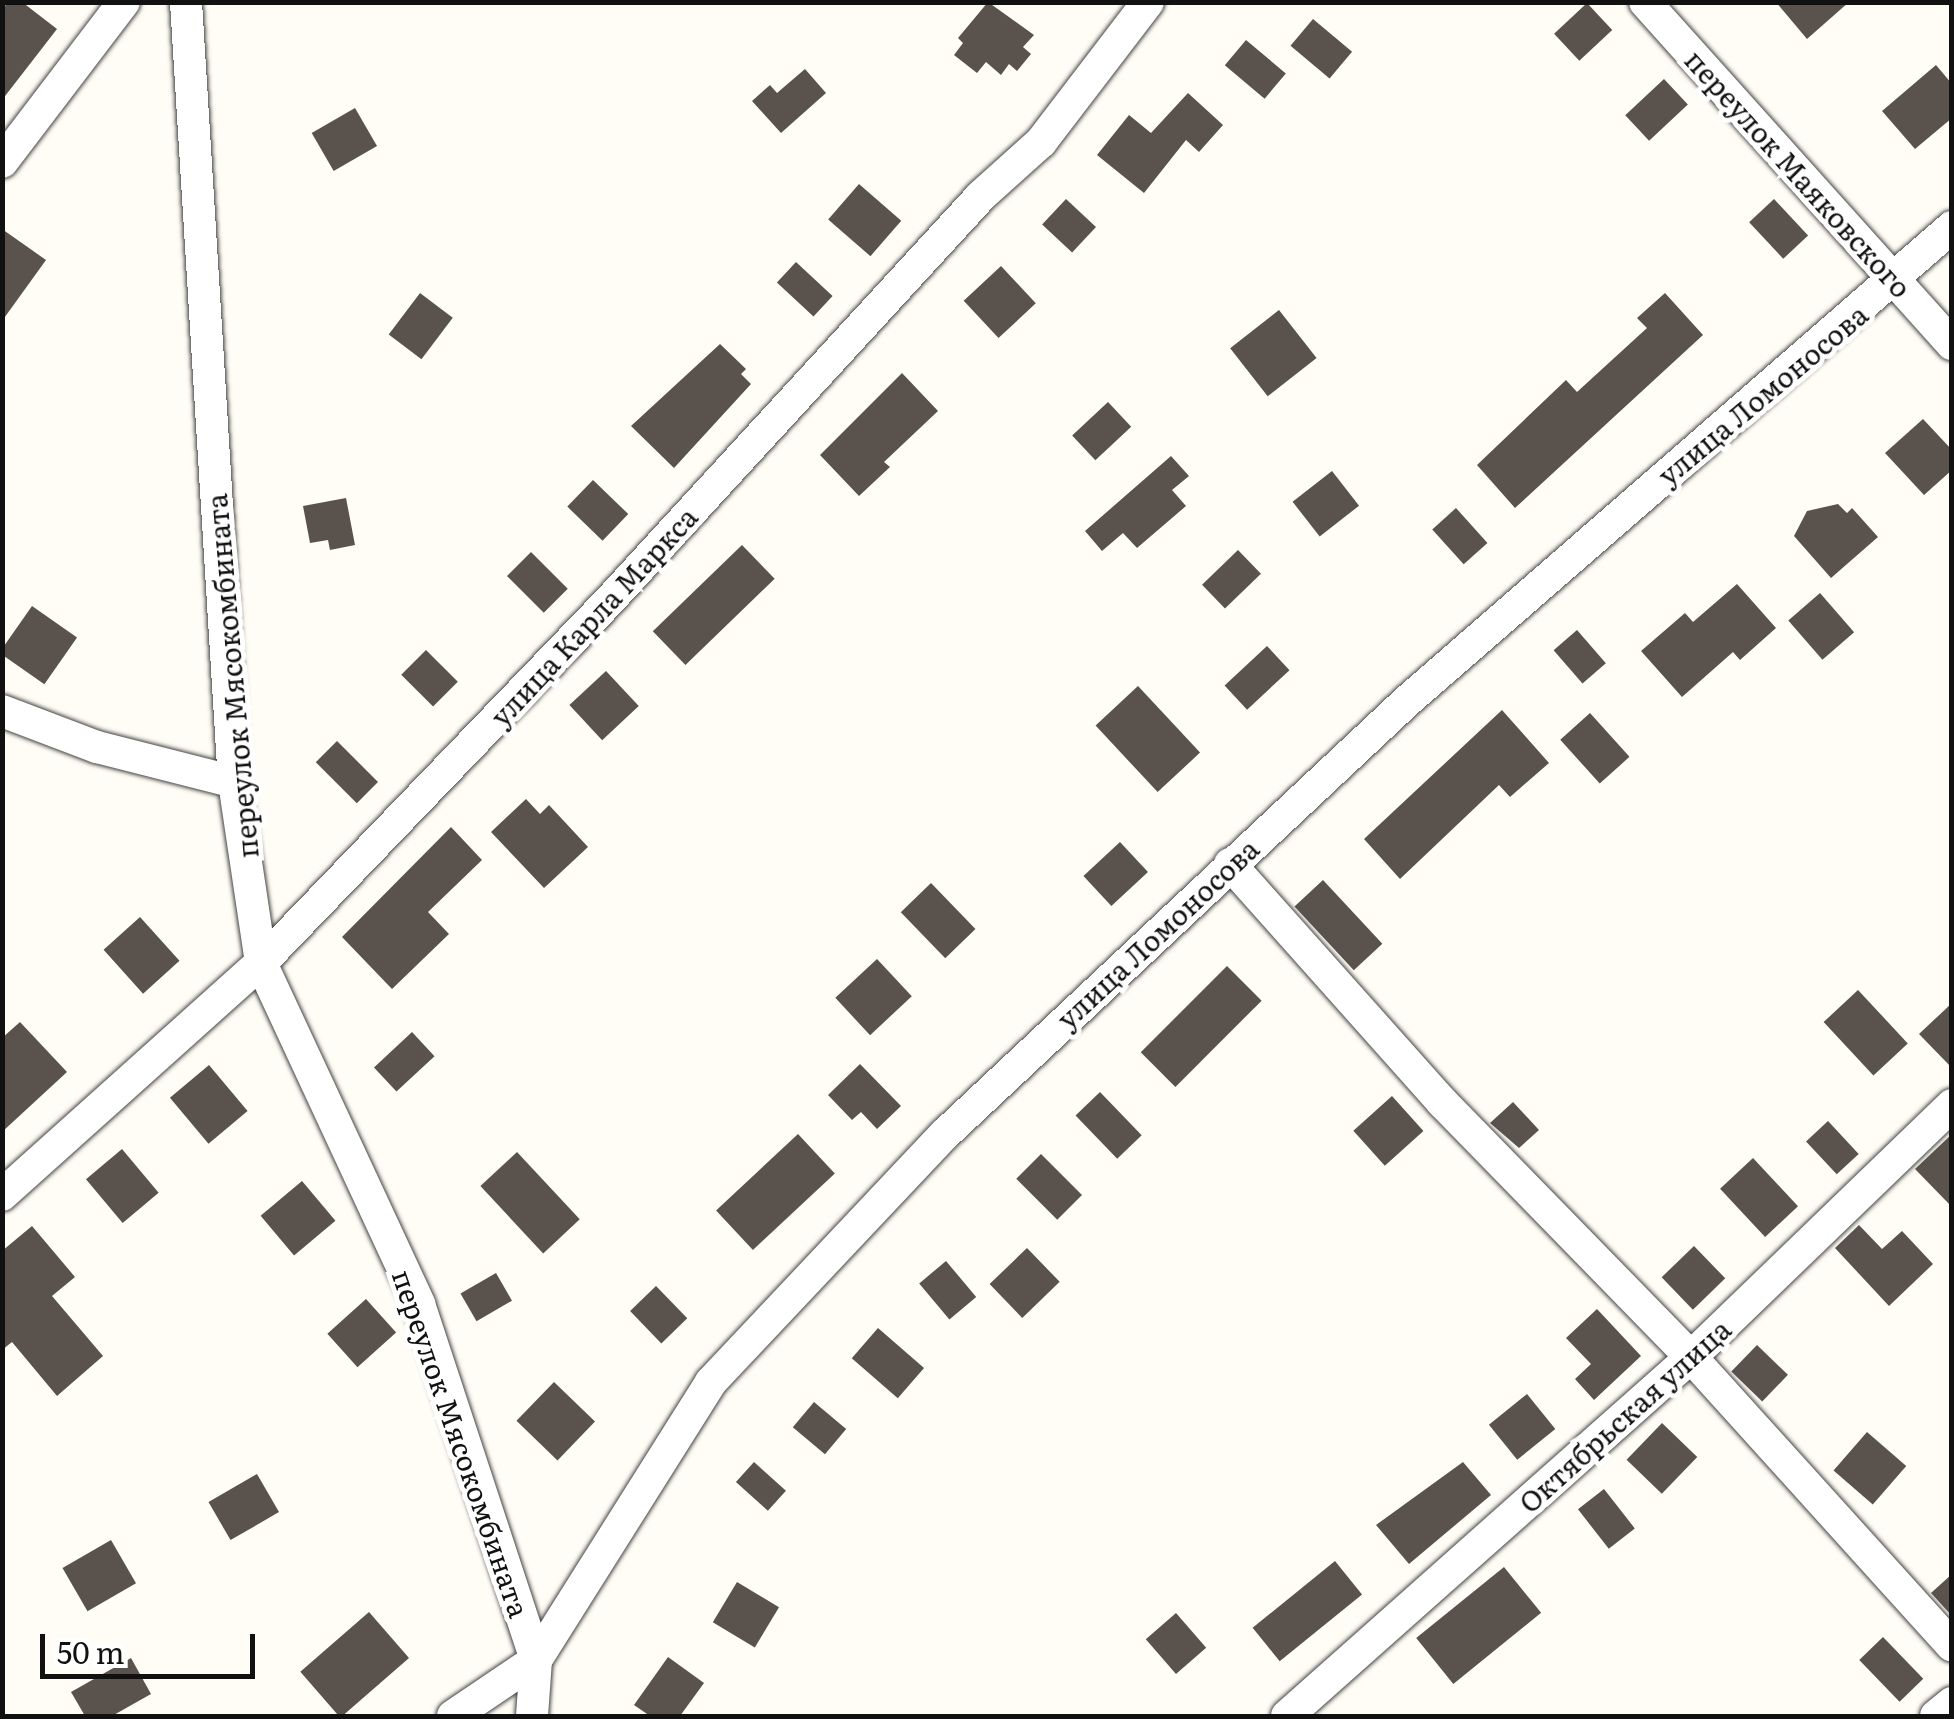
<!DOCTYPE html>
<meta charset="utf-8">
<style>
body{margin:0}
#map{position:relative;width:1954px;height:1719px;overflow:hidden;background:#fffdf5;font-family:Literata,serif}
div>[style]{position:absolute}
.building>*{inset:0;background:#5a524d;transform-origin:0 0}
.roads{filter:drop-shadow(0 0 2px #444) drop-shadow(0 0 2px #444)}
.minor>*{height:32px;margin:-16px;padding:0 16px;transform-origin:16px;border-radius:16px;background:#fff}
span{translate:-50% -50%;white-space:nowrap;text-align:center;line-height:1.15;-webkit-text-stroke:10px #fff;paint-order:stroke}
.street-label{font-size:28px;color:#111}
.frame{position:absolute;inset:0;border:5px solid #111;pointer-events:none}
.scale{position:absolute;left:40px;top:1634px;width:215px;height:45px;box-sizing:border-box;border:5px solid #111;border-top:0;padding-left:12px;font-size:30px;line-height:35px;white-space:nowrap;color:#111;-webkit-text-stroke:8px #fff;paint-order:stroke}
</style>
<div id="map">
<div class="building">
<div style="clip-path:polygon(8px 2px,22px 2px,57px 29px,2px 100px,2px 10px)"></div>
<div style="clip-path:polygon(988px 2px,1034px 35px,1023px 47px,1031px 54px,1017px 71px,1009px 64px,1001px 75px,986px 62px,977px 73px,954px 55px,963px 43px,958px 38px)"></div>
<div style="clip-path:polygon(1776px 2px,1849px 2px,1807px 39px)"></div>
<div style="left:1587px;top:3px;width:37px;height:45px;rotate:47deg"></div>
<div style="left:1313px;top:19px;width:51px;height:35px;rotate:40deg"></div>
<div style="left:1246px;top:40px;width:52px;height:33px;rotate:40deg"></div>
<div style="clip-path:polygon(1936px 65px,1952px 84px,1952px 118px,1915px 149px,1882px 111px)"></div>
<div style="clip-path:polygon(805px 69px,826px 93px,781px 133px,752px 101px,770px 85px,777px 93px)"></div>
<div style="left:1664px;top:79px;width:35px;height:53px;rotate:47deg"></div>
<div style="clip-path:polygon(1188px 93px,1223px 125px,1199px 152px,1186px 140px,1144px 193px,1097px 155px,1129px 115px,1151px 133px)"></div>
<div style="left:355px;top:108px;width:44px;height:50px;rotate:60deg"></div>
<div style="left:859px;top:184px;width:56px;height:47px;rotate:41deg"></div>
<div style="left:1066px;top:199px;width:41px;height:35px;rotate:43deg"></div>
<div style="left:1774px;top:199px;width:50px;height:34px;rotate:47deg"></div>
<div style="clip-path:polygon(2px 229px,46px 260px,2px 321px)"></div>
<div style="left:796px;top:262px;width:50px;height:28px;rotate:43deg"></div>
<div style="left:1001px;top:266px;width:51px;height:51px;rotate:47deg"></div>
<div style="left:420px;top:293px;width:41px;height:52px;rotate:37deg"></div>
<div style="clip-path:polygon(1665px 293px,1703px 335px,1515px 508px,1477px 465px,1566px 380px,1577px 392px,1647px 328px,1637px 318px)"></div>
<div style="left:1279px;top:310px;width:61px;height:62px;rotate:52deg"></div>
<div style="clip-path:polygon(720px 344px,746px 369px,741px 374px,751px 384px,674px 468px,631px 426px)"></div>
<div style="clip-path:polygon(902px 373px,938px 411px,884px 462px,890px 467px,859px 496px,820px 455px)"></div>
<div style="left:1108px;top:402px;width:34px;height:49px;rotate:47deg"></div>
<div style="clip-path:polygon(1923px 419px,1952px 450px,1952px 470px,1924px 495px,1885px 453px)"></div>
<div style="clip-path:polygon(1171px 456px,1189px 476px,1172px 490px,1186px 506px,1137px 548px,1123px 533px,1102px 551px,1085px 531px)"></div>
<div style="left:1332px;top:471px;width:44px;height:50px;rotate:52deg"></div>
<div style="left:593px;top:480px;width:49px;height:37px;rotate:44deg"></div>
<div style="clip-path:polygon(346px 498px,355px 545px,330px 550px,328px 540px,310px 543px,303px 506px)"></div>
<div style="clip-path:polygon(1838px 504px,1847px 513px,1852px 508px,1878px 537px,1831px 578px,1794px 536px,1807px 511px)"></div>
<div style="left:1456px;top:508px;width:47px;height:32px;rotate:48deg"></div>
<div style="left:742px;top:545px;width:47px;height:124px;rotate:46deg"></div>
<div style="left:1238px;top:550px;width:33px;height:50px;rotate:46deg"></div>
<div style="left:531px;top:552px;width:52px;height:34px;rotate:45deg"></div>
<div style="clip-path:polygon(1737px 584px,1776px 628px,1740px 660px,1733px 652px,1682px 697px,1641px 651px,1685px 613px,1693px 622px)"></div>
<div style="left:1820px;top:593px;width:52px;height:42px;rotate:49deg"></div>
<div style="left:32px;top:606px;width:55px;height:57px;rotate:35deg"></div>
<div style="left:1577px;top:630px;width:44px;height:31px;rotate:49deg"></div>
<div style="left:1267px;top:646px;width:33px;height:58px;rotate:47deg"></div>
<div style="left:426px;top:650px;width:45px;height:35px;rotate:45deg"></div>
<div style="left:606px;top:671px;width:48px;height:50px;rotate:47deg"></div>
<div style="left:1138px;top:686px;width:91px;height:58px;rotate:47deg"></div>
<div style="clip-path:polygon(1502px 710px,1549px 763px,1510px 797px,1499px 785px,1400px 879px,1364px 839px)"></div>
<div style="left:1590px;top:713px;width:59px;height:40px;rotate:48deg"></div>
<div style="left:337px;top:741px;width:58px;height:30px;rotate:45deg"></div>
<div style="clip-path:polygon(526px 799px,540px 814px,549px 805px,588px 847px,544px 888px,491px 832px)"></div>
<div style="clip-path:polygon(451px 827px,482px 860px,428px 912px,449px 934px,392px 989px,342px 937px)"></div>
<div style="left:1120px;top:842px;width:41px;height:50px;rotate:47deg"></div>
<div style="left:1323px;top:880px;width:87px;height:39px;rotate:47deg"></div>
<div style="left:931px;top:883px;width:64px;height:42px;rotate:46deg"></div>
<div style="left:140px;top:917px;width:59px;height:49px;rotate:48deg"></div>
<div style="left:877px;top:959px;width:51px;height:57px;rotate:47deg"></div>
<div style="left:1227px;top:966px;width:49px;height:122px;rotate:45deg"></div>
<div style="left:1858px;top:990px;width:73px;height:47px;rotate:47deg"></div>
<div style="clip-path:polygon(1952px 1003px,1952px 1068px,1919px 1034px)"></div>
<div style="clip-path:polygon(20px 1022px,67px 1072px,2px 1132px,2px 1038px)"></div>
<div style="left:412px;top:1032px;width:33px;height:52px;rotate:47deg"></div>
<div style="clip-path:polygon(860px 1064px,901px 1106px,877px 1129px,861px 1112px,852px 1120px,828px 1095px)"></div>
<div style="left:209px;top:1065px;width:60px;height:51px;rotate:50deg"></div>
<div style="left:1100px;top:1092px;width:60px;height:34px;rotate:46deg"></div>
<div style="left:1392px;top:1096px;width:47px;height:52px;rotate:48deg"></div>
<div style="clip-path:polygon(1513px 1102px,1539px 1130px,1519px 1148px,1490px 1123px)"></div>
<div style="left:1828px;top:1121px;width:45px;height:30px;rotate:47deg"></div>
<div style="left:798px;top:1134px;width:54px;height:112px;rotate:47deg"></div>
<div style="clip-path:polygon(1952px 1134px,1952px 1207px,1915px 1169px)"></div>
<div style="left:122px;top:1149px;width:57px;height:47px;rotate:50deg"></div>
<div style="left:517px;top:1152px;width:92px;height:50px;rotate:47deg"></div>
<div style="left:1041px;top:1154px;width:58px;height:35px;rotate:45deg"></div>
<div style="left:1753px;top:1158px;width:66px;height:45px;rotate:47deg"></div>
<div style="left:302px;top:1181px;width:52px;height:54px;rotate:50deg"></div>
<div style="clip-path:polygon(1859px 1225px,1882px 1249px,1902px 1231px,1933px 1264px,1889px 1306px,1835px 1248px)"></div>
<div style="clip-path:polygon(32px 1226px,75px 1277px,52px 1296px,103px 1356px,57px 1396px,12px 1342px,2px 1350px,2px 1251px)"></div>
<div style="left:1694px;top:1246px;width:45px;height:45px;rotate:46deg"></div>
<div style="left:1027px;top:1248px;width:47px;height:52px;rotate:46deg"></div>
<div style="left:946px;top:1261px;width:47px;height:35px;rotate:50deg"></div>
<div style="left:496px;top:1273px;width:32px;height:41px;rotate:60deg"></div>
<div style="left:656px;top:1286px;width:45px;height:36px;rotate:46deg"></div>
<div style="left:366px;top:1299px;width:45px;height:52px;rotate:48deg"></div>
<div style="clip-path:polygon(1597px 1309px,1641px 1356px,1594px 1400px,1575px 1379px,1591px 1364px,1566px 1338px)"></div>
<div style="left:878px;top:1328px;width:61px;height:40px;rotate:41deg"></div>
<div style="left:1757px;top:1345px;width:43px;height:37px;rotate:44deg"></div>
<div style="left:554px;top:1382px;width:57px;height:54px;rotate:44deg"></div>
<div style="left:1527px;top:1394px;width:45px;height:49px;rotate:51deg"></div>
<div style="left:814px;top:1402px;width:42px;height:33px;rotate:40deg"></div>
<div style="left:1662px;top:1423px;width:49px;height:51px;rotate:44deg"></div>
<div style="left:1867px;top:1432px;width:52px;height:51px;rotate:41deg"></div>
<div style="left:754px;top:1462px;width:43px;height:27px;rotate:42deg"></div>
<div style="clip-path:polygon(1463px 1462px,1491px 1495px,1409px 1564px,1376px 1525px)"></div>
<div style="left:257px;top:1474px;width:44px;height:56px;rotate:60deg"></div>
<div style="left:1604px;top:1489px;width:50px;height:33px;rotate:52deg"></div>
<div style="left:111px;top:1540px;width:50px;height:56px;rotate:60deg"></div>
<div style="left:1335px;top:1561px;width:43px;height:106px;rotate:51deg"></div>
<div style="left:1504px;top:1567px;width:59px;height:113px;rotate:51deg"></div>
<div style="clip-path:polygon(1952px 1574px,1952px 1616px,1931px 1593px)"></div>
<div style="left:737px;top:1582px;width:49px;height:47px;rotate:31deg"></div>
<div style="left:369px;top:1612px;width:61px;height:91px;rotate:49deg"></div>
<div style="left:1176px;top:1613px;width:46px;height:40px;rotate:49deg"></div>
<div style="left:1883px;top:1637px;width:58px;height:33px;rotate:46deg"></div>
<div style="clip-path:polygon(668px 1657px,704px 1683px,680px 1716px,650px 1716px,634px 1705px)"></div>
<div style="clip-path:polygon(131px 1658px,151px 1694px,112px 1716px,85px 1716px,71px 1692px)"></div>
</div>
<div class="roads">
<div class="minor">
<div style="left:186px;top:2px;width:781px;rotate:86.48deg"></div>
<div style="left:234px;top:782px;width:183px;rotate:81.5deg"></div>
<div style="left:261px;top:963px;width:376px;rotate:65.1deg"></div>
<div style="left:419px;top:1304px;width:375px;rotate:71.8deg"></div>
<div style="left:536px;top:1660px;width:56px;rotate:94.1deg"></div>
<div style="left:1645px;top:2px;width:460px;rotate:48.1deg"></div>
<div style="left:2px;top:162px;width:201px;rotate:-52.7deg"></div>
<div style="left:2px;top:711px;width:102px;rotate:20.8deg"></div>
<div style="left:97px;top:747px;width:141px;rotate:14.3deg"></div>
<div style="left:1230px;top:864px;width:319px;rotate:48.3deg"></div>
<div style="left:1442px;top:1102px;width:356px;rotate:45.7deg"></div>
<div style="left:1691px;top:1357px;width:389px;rotate:47.9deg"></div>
<div style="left:2px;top:1195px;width:348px;rotate:-41.9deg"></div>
<div style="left:261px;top:963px;width:505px;rotate:-46.12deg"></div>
<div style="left:611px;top:599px;width:547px;rotate:-47.44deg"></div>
<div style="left:981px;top:196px;width:81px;rotate:-42deg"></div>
<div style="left:1041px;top:142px;width:176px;rotate:-52.6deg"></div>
<div style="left:453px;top:1716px;width:100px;rotate:-34deg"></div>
<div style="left:536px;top:1660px;width:328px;rotate:-57.8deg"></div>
<div style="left:711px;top:1382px;width:340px;rotate:-46.7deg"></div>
<div style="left:944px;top:1135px;width:633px;rotate:-43.14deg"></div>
<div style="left:1406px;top:702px;width:724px;rotate:-41.02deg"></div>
<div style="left:1287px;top:1716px;width:540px;rotate:-41.62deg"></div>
<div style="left:1691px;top:1357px;width:363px;rotate:-44deg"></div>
<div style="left:1936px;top:1716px;width:21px;rotate:-39deg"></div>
</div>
</div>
<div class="street-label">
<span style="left:1799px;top:173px;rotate:48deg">переулок Маяковского</span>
<span style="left:1762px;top:394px;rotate:-40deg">улица Ломоносова</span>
<span style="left:593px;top:616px;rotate:-47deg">улица Карла Маркса</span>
<span style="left:231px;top:676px;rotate:-95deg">переулок Мясокомбината</span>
<span style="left:1157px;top:933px;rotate:-43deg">улица Ломоносова</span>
<span style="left:1624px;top:1415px;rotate:-42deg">Октябрьская улица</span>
<span style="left:462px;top:1443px;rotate:71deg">переулок Мясокомбината</span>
</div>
<div class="frame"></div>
<div class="scale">50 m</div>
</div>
